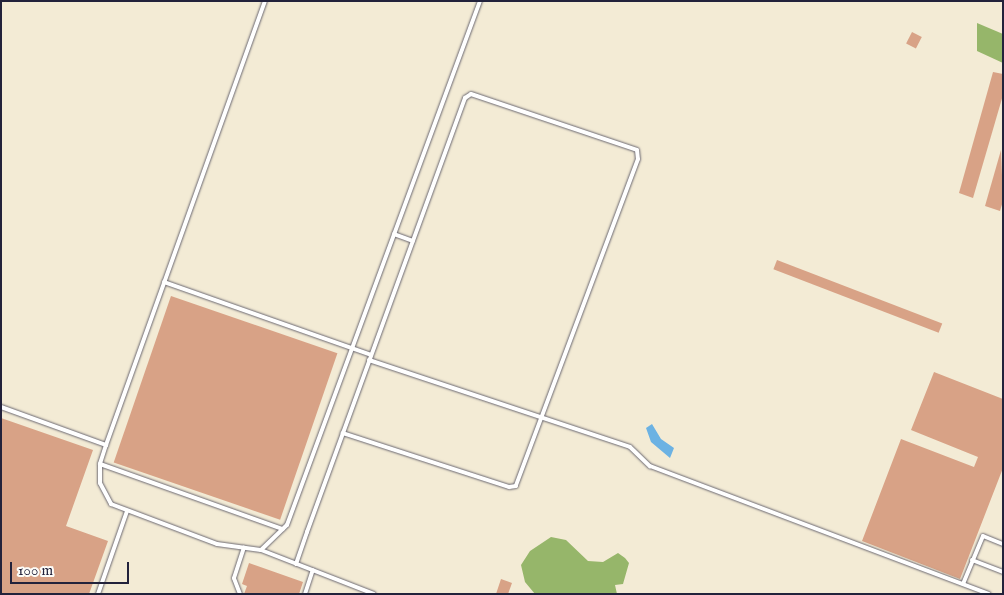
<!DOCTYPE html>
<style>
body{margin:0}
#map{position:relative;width:1004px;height:595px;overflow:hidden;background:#f3ebd5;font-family:"IM FELL English",serif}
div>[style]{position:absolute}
.forest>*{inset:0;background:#96b66a}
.water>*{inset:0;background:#6cb2e3}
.building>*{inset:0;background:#d8a286;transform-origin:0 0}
.roads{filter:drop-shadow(0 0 1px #6b6871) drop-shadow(0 0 1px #6b6871)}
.lane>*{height:4px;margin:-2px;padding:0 2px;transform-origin:2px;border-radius:2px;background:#fff}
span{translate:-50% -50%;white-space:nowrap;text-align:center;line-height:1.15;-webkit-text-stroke:5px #fdfcf7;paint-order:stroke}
.frame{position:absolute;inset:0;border:2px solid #22223b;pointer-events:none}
.scale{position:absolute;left:10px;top:562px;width:119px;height:22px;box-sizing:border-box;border:2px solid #22223b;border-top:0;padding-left:6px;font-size:15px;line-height:18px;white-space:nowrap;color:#22223b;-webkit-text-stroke:4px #fdfcf7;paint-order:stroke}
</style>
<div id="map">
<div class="forest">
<div style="clip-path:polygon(977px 23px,1003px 34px,1003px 63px,977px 51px)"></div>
<div style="clip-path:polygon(551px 537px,566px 540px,588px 561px,603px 562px,618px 553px,625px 558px,629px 563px,623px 584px,615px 585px,617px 594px,535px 594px,525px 582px,521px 565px,530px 551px)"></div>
</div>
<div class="water">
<div style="clip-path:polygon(652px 424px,661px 439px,674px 448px,670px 458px,651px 442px,646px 428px)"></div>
</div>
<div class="building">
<div style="left:912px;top:32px;width:11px;height:13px;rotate:27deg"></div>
<div style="clip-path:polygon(993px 72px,1003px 74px,1003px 95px,973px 198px,959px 193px)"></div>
<div style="clip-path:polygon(1001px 150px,1003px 201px,1000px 211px,985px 206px)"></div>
<div style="left:777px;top:260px;width:177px;height:10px;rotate:21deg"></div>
<div style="left:171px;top:296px;width:176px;height:176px;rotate:19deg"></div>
<div style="clip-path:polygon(934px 372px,1003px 399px,1003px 468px,960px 579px,862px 541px,901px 439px,974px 467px,978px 457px,911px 430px)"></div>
<div style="clip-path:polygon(1px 418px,93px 450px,66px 526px,108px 541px,89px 594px,1px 594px)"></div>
<div style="clip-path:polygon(249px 563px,303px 582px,299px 594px,244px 594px,247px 586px,242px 584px)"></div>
<div style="clip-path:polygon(501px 579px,512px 583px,508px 594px,496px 594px)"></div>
</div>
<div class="roads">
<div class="lane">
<div style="left:394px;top:234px;width:20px;rotate:20deg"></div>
<div style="left:164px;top:282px;width:219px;rotate:19.4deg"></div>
<div style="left:369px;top:360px;width:275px;rotate:18.4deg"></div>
<div style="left:630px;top:447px;width:28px;rotate:44deg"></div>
<div style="left:650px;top:466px;width:362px;rotate:20.7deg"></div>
<div style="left:1px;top:407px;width:112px;rotate:19.9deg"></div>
<div style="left:106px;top:445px;width:20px;rotate:108deg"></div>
<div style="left:100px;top:464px;width:19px;rotate:90deg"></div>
<div style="left:100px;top:483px;width:24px;rotate:62deg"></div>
<div style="left:111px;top:504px;width:113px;rotate:20.7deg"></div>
<div style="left:217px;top:544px;width:44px;rotate:7.8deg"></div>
<div style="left:261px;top:550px;width:121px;rotate:21.3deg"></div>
<div style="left:106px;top:445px;width:472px;rotate:-70.3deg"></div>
<div style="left:100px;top:464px;width:194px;rotate:19.6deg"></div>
<div style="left:261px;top:550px;width:36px;rotate:-44deg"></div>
<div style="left:287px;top:525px;width:558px;rotate:-69.78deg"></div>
<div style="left:972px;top:560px;width:33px;rotate:21deg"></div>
<div style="left:296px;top:564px;width:34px;rotate:-71deg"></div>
<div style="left:307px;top:532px;width:462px;rotate:-70deg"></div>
<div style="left:465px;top:98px;width:7px;rotate:-34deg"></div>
<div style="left:471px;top:94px;width:175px;rotate:18.6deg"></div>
<div style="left:637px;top:150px;width:9px;rotate:84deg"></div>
<div style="left:638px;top:159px;width:349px;rotate:110.5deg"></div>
<div style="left:516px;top:486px;width:7px;rotate:172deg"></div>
<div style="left:509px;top:487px;width:175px;rotate:-162deg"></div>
<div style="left:963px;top:584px;width:52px;rotate:-67.4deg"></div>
<div style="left:983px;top:536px;width:22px;rotate:22deg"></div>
<div style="left:98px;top:594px;width:88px;rotate:-70.7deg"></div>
<div style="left:240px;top:594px;width:17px;rotate:-111deg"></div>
<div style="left:234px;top:578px;width:32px;rotate:-72deg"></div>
<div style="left:305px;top:594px;width:25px;rotate:-72deg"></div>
</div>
</div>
<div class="frame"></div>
<div class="scale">100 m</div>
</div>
